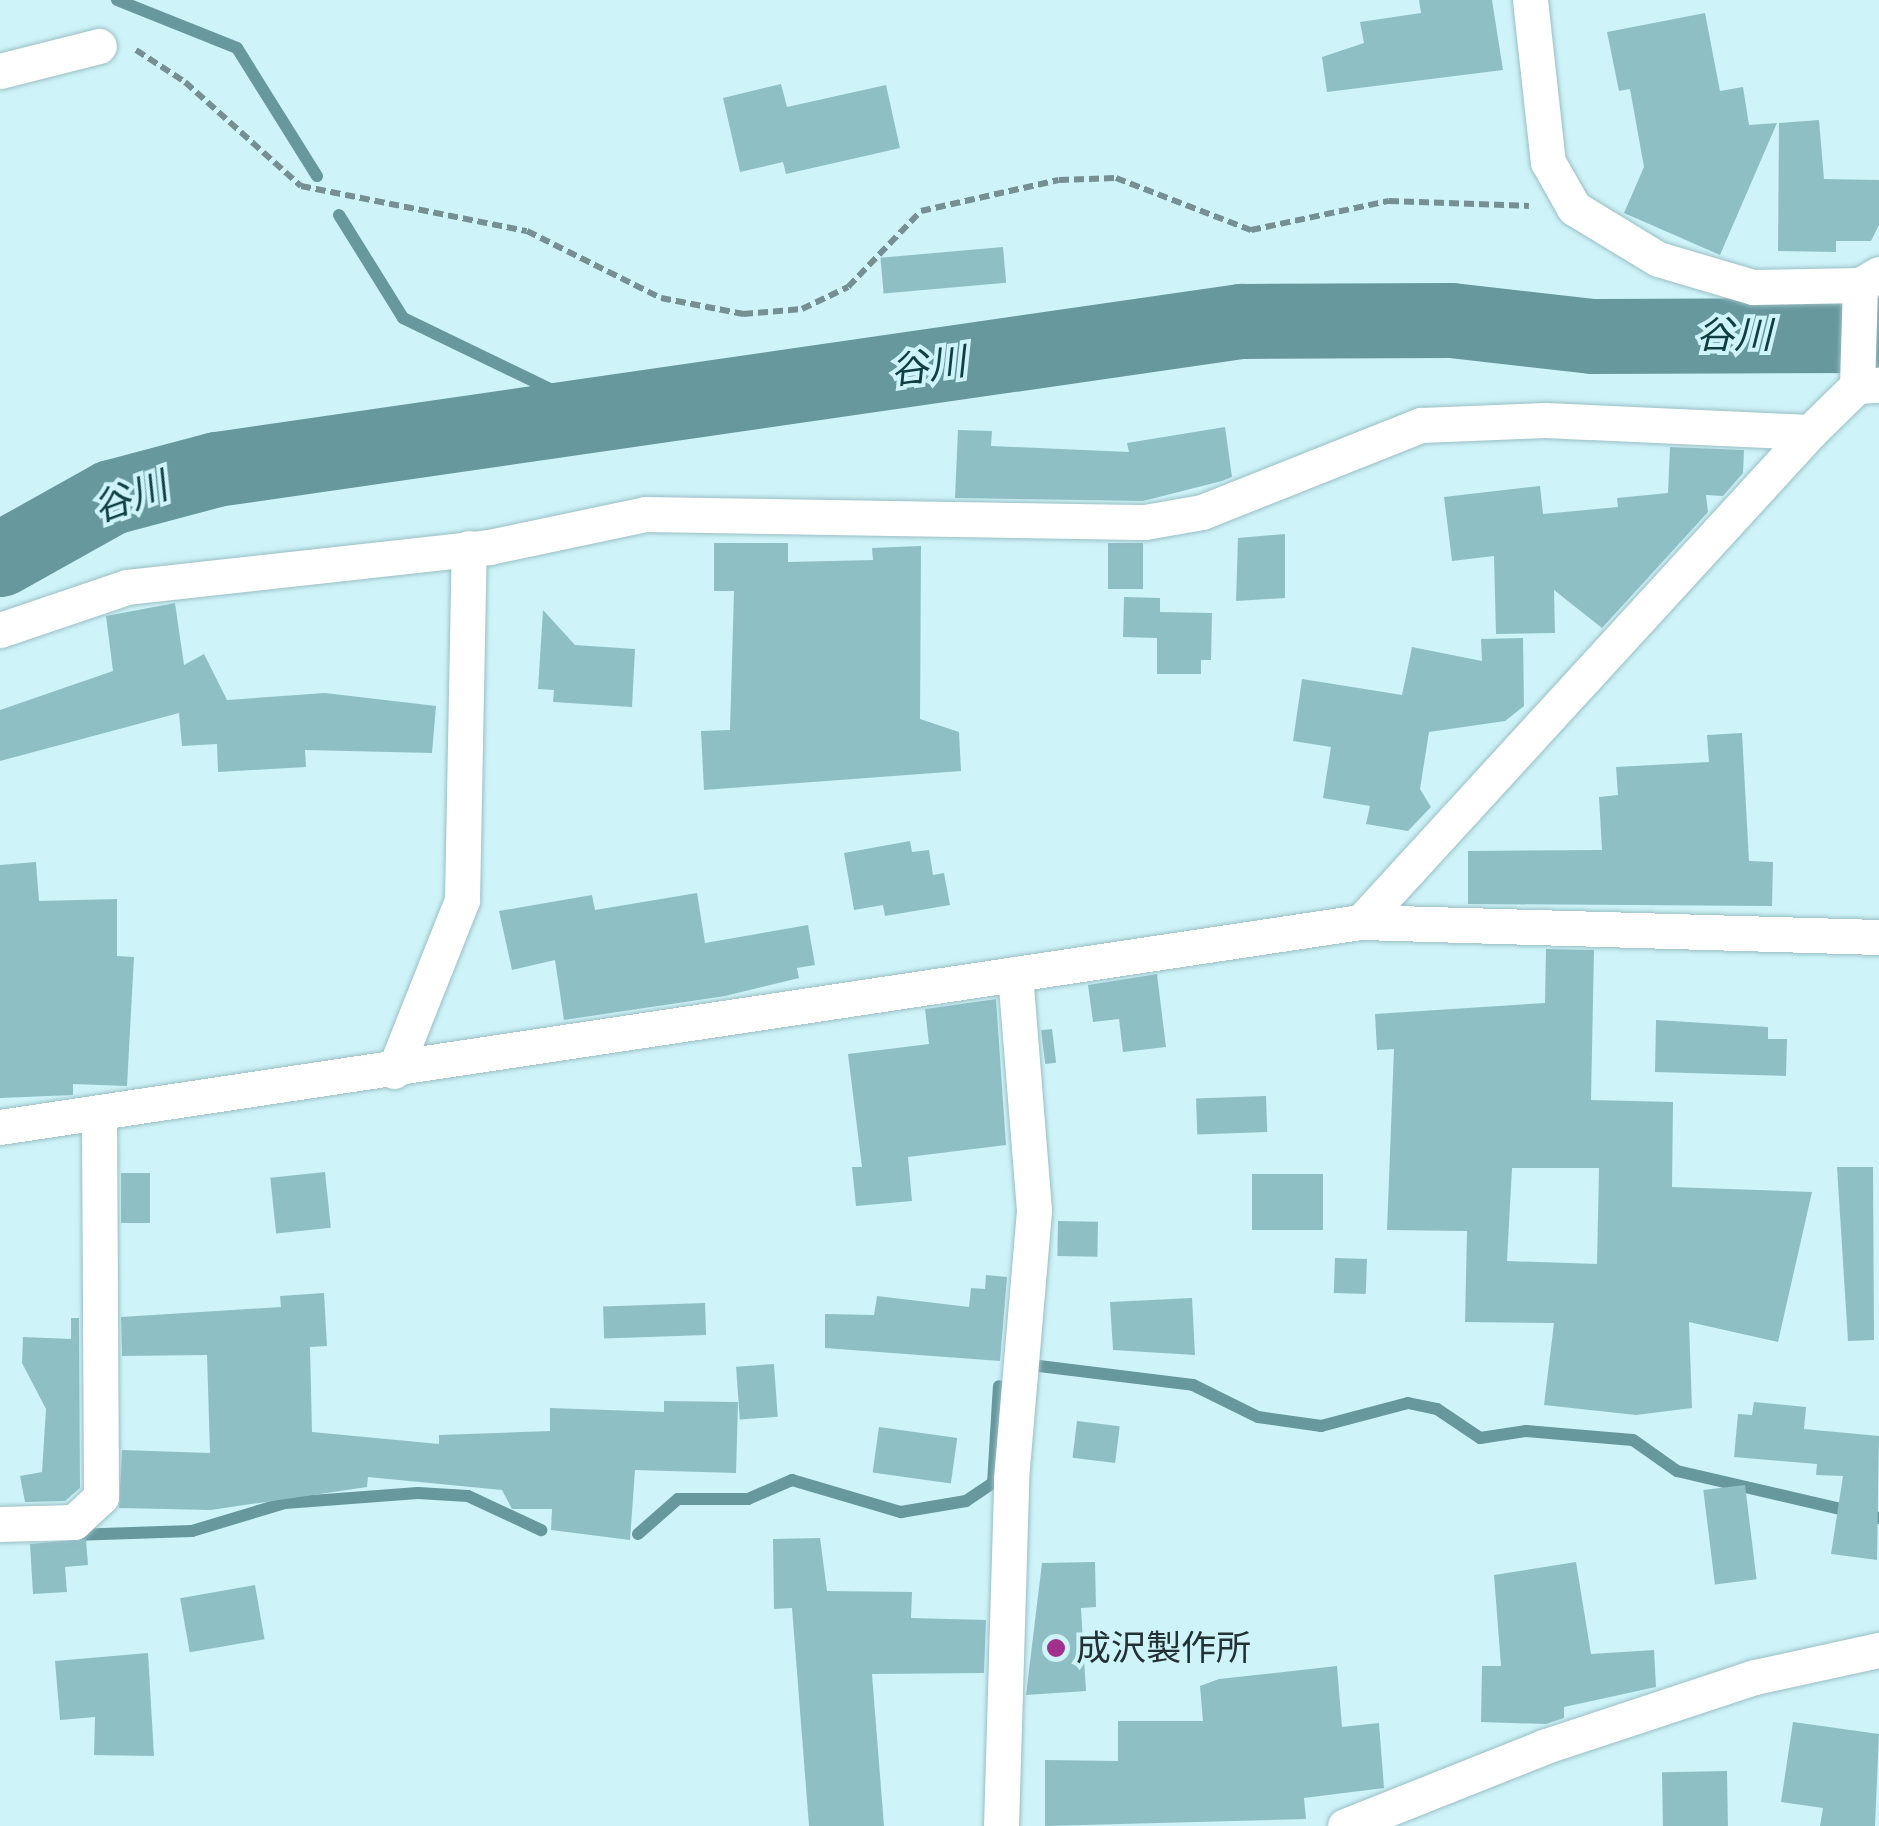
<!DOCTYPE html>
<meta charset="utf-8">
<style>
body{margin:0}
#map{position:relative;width:1879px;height:1826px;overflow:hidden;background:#cef4f9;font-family:Jost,"Noto Sans JP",sans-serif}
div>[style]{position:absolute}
.stream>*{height:12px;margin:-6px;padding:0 6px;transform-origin:6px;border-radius:6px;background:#67989e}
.river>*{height:75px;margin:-37.5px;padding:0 37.5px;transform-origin:37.5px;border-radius:37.5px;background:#67989e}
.building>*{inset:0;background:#8ebfc5;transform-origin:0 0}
.path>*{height:6px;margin-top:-3px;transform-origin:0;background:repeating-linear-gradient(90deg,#758f92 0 10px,transparent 0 15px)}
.roads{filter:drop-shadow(0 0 2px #99bec3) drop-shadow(0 0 2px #99bec3)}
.minor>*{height:35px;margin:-17.5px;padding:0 17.5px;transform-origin:17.5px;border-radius:17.5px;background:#fff}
.dots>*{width:28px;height:28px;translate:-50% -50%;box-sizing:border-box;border:5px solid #cef4f9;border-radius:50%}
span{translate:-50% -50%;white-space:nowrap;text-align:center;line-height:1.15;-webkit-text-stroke:8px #cef4f9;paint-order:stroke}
.poi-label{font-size:35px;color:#223133}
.left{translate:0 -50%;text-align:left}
.water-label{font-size:38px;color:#0f3e43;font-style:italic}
</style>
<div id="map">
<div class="stream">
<div style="left:117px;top:0;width:129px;rotate:21.8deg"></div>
<div style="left:237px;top:48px;width:151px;rotate:58deg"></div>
<div style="left:339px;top:215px;width:121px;rotate:58.1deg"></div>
<div style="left:403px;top:318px;width:225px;rotate:25.8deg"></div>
<div style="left:1039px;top:1366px;width:155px;rotate:7deg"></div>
<div style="left:1193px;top:1385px;width:72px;rotate:26.2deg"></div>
<div style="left:1258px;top:1417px;width:64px;rotate:8.1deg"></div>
<div style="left:1321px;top:1426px;width:90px;rotate:-14.8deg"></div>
<div style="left:1408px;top:1403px;width:30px;rotate:12deg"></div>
<div style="left:1437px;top:1409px;width:52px;rotate:34deg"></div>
<div style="left:1480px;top:1438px;width:47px;rotate:-8.7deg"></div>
<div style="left:1526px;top:1431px;width:107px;rotate:4.8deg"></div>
<div style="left:1633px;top:1440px;width:54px;rotate:35.2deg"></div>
<div style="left:1677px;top:1471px;width:207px;rotate:13.1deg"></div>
<div style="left:638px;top:1534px;width:53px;rotate:-41.2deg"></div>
<div style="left:678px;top:1499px;width:70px"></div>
<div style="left:748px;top:1499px;width:48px;rotate:-23.4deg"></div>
<div style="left:792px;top:1480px;width:114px;rotate:16.4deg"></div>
<div style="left:901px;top:1512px;width:66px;rotate:-9.6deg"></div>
<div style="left:966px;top:1501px;width:32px;rotate:-34deg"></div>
<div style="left:993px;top:1483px;width:97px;rotate:-86.5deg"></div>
<div style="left:72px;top:1535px;width:120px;rotate:-1.9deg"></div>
<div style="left:192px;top:1531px;width:97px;rotate:-16.8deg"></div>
<div style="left:285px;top:1503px;width:133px;rotate:-4.3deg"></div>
<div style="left:418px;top:1493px;width:50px;rotate:3.4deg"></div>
<div style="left:468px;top:1496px;width:81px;rotate:25deg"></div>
</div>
<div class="river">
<div style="left:0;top:559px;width:127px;rotate:-29.2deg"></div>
<div style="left:111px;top:497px;width:109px;rotate:-14.9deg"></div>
<div style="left:216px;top:469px;width:1036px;rotate:-8.22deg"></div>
<div style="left:1241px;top:321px;width:210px;rotate:-0.3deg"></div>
<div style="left:1451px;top:320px;width:142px;rotate:6.5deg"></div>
<div style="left:1592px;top:336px;width:287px;rotate:-0.2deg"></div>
</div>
<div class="building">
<div style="clip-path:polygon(1419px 0,1492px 0,1503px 70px,1327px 92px,1322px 57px,1364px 43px,1360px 22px,1421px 13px)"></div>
<div style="clip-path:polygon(1705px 13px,1720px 91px,1743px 87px,1749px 125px,1777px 123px,1720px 255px,1624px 213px,1644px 167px,1630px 89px,1619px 91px,1607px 32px)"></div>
<div style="clip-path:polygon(781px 84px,787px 107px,886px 85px,900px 148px,786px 174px,783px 162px,740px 172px,723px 98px)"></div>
<div style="clip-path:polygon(1819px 120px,1824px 179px,1879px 180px,1879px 225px,1871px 241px,1836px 241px,1836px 252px,1778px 251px,1779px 123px)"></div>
<div style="left:1003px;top:247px;width:36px;height:123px;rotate:85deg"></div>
<div style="clip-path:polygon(1225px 427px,1232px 477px,1222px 481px,1143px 501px,955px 498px,958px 430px,992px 431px,991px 446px,1129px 452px,1127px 443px)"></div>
<div style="clip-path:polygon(1670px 447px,1744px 450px,1743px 473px,1723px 496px,1706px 495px,1708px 512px,1602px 628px,1554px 590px,1555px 633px,1496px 634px,1494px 556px,1452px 561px,1444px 497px,1540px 486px,1543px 514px,1618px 507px,1617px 498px,1668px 493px)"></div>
<div style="clip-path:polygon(1285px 534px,1285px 598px,1236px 601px,1238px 538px)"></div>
<div style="clip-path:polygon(714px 543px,788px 543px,788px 562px,873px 560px,872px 548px,921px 546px,920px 719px,959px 732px,961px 771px,704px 790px,701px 731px,730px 730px,734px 591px,714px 591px)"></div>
<div style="left:1108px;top:543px;width:35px;height:46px"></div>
<div style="clip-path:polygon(1124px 597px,1160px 598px,1160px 612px,1212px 613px,1211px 660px,1201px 660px,1201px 674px,1157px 674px,1157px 638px,1123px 637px)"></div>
<div style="clip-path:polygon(175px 603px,184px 665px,204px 654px,227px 700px,325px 693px,436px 706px,432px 753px,305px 750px,306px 767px,218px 772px,217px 744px,182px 746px,179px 713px,0 761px,0 710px,113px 671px,106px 616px)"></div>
<div style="clip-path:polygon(543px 610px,575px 645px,635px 649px,632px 707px,553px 702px,554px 690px,538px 689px)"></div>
<div style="clip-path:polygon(1523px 638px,1524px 706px,1505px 721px,1429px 732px,1420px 789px,1431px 807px,1408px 831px,1366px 824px,1370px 806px,1323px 798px,1331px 747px,1293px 741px,1302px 679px,1402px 695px,1412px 647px,1482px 661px,1481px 639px)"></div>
<div style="clip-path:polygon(1742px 733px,1749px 861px,1773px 862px,1772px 906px,1468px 904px,1468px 851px,1602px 850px,1599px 797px,1618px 795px,1616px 767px,1709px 762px,1707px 735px)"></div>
<div style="clip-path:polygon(910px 841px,912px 852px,929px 850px,933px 875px,944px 873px,950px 905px,885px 916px,883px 905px,854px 910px,844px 853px)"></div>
<div style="clip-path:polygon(36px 862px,39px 901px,117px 899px,117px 956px,134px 957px,127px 1086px,73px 1084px,73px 1095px,0 1098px,0 865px)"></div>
<div style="clip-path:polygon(697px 893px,705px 943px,808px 925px,815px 965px,797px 968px,799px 978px,725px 996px,564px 1020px,555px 960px,512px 970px,499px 911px,592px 895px,595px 910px)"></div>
<div style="clip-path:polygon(evenodd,1546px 949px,1594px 950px,1591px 1100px,1673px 1102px,1672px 1187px,1812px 1192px,1778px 1342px,1689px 1322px,1692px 1408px,1636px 1415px,1544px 1405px,1554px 1323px,1465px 1322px,1467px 1231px,1387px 1230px,1394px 1049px,1377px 1050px,1375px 1014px,1545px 1003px,1546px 949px,1512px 1168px,1599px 1168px,1597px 1264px,1507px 1261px,1512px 1168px)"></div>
<div style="clip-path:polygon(1157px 974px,1166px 1047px,1123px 1052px,1119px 1019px,1093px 1022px,1088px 985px)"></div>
<div style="clip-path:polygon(996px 999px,1006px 1145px,908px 1157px,912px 1201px,856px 1206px,852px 1167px,862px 1167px,848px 1054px,929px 1044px,925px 1009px)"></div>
<div style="clip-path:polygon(1656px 1020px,1768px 1027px,1768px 1039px,1787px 1039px,1786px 1076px,1655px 1072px)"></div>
<div style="left:1052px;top:1029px;width:34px;height:11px;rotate:83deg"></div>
<div style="left:1266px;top:1096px;width:36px;height:70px;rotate:88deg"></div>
<div style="clip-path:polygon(1837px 1167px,1873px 1167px,1874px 1340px,1848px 1341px)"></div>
<div style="left:325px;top:1172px;width:56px;height:55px;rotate:84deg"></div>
<div style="left:121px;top:1173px;width:29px;height:50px"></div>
<div style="left:1252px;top:1174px;width:71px;height:56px"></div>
<div style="left:1058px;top:1221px;width:40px;height:35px;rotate:1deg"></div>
<div style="left:1335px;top:1258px;width:32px;height:35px;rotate:2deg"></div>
<div style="clip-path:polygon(986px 1275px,1007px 1277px,1000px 1361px,825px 1348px,825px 1314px,874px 1315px,877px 1296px,969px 1307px,971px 1288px,985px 1289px)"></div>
<div style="clip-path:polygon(324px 1293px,327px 1346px,310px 1347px,312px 1432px,439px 1444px,439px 1435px,550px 1431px,550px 1408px,664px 1412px,664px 1401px,738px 1402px,736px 1473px,635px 1470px,630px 1540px,551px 1530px,552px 1509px,512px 1509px,502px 1490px,368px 1477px,367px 1487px,211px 1510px,119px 1508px,122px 1450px,210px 1453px,207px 1355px,122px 1356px,121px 1317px,281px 1307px,280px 1296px)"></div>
<div style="clip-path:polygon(1192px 1298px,1195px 1355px,1113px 1350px,1110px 1302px)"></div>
<div style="left:705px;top:1303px;width:32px;height:102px;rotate:88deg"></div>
<div style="clip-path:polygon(71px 1318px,79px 1318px,80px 1488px,65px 1501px,25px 1502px,20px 1476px,42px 1472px,46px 1409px,22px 1363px,23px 1337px,71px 1339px)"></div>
<div style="left:774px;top:1364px;width:53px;height:38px;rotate:86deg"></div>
<div style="clip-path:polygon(1754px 1402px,1806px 1407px,1804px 1429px,1879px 1436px,1877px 1560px,1831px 1554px,1843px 1476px,1816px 1475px,1817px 1464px,1734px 1457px,1738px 1414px,1752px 1415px)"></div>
<div style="left:1077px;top:1421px;width:43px;height:37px;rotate:7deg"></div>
<div style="left:879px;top:1427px;width:79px;height:46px;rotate:8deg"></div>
<div style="left:1745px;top:1485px;width:95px;height:42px;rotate:83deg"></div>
<div style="clip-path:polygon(820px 1538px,827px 1591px,912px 1592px,911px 1618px,986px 1620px,984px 1673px,872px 1674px,884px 1826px,809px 1826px,792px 1608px,774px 1609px,773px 1539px)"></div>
<div style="clip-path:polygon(86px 1539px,88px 1565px,65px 1567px,67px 1592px,33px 1594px,30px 1544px)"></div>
<div style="clip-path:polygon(1095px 1562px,1096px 1607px,1081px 1608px,1086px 1691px,1026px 1695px,1042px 1563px)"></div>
<div style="clip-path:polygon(1576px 1562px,1591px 1654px,1654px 1650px,1656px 1687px,1564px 1707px,1564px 1718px,1546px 1724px,1481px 1722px,1482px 1666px,1501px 1666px,1494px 1575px)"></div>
<div style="left:255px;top:1585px;width:55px;height:76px;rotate:80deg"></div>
<div style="clip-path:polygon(148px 1653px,154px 1756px,94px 1755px,95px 1717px,60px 1720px,55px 1661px)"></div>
<div style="clip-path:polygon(1337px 1666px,1342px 1727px,1379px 1723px,1384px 1788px,1304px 1798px,1306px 1819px,1045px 1826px,1045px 1760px,1118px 1761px,1118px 1721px,1203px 1721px,1200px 1686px,1219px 1679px)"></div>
<div style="clip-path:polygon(1793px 1722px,1879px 1734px,1875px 1826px,1820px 1826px,1823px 1808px,1781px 1802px)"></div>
<div style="left:1727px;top:1771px;width:55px;height:65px;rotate:89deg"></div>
</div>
<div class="path">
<div style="left:136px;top:50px;width:59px;rotate:33.1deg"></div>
<div style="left:185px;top:82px;width:156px;rotate:41.9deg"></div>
<div style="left:301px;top:186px;width:230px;rotate:11.3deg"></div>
<div style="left:527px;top:231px;width:150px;rotate:26.6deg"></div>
<div style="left:661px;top:298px;width:84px;rotate:11deg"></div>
<div style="left:743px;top:314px;width:59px;rotate:-4.8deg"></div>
<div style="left:802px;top:309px;width:51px;rotate:-25.6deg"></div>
<div style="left:848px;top:287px;width:105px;rotate:-46.2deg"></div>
<div style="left:921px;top:211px;width:141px;rotate:-12.7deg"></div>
<div style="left:1059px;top:180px;width:57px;rotate:-2deg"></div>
<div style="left:1116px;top:178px;width:145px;rotate:21.1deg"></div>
<div style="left:1251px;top:230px;width:141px;rotate:-11.9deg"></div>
<div style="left:1389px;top:201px;width:140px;rotate:2deg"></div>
</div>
<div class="roads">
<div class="minor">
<div style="left:1530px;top:0;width:163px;rotate:83.7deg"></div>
<div style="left:1548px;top:162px;width:53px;rotate:60.5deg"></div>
<div style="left:1574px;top:208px;width:98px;rotate:31.3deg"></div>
<div style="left:1658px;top:259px;width:99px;rotate:16.4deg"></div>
<div style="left:1753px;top:287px;width:107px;rotate:-1.1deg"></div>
<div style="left:1860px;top:285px;width:22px;rotate:-30deg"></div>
<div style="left:0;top:71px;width:102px;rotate:-14.2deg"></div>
<div style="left:1857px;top:386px;width:101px;rotate:-88.3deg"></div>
<div style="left:0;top:630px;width:134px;rotate:-18.7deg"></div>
<div style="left:127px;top:587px;width:364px;rotate:-6.3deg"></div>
<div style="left:489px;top:547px;width:159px;rotate:-11.9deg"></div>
<div style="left:645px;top:514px;width:500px;rotate:0.92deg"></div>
<div style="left:1145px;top:522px;width:58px;rotate:-10deg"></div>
<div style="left:1202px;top:512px;width:236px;rotate:-21.7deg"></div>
<div style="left:1421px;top:425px;width:124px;rotate:-2.3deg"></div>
<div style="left:1545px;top:420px;width:265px;rotate:2.6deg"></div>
<div style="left:1361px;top:922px;width:665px;rotate:-47.5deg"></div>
<div style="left:1810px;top:432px;width:66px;rotate:-44.4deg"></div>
<div style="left:1857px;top:386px;width:22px;rotate:-3deg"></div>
<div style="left:394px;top:1071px;width:184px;rotate:-68.3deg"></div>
<div style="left:462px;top:900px;width:352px;rotate:-88.9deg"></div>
<div style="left:0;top:1127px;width:1376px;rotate:-8.57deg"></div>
<div style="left:1361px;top:922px;width:518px;rotate:1.66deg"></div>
<div style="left:0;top:1524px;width:74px;rotate:-1.5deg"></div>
<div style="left:74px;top:1522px;width:37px;rotate:-43deg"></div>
<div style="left:101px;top:1497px;width:383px;rotate:-90.3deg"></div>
<div style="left:1001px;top:1826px;width:347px;rotate:-88.3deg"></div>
<div style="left:1011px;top:1479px;width:270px;rotate:-85.1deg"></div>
<div style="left:1034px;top:1210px;width:237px;rotate:-94.6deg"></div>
<div style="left:1345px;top:1826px;width:216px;rotate:-21.7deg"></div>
<div style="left:1546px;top:1746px;width:220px;rotate:-18.3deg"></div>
<div style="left:1755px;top:1677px;width:127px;rotate:-12.3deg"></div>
</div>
</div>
<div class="dots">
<div style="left:1056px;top:1648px;background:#a1308d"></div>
</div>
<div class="poi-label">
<span class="left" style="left:1076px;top:1648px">成沢製作所</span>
</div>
<div class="water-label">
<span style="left:1734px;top:335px">谷川</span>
<span style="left:928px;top:366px;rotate:-8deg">谷川</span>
<span style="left:130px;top:497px;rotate:-20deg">谷川</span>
</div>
</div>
